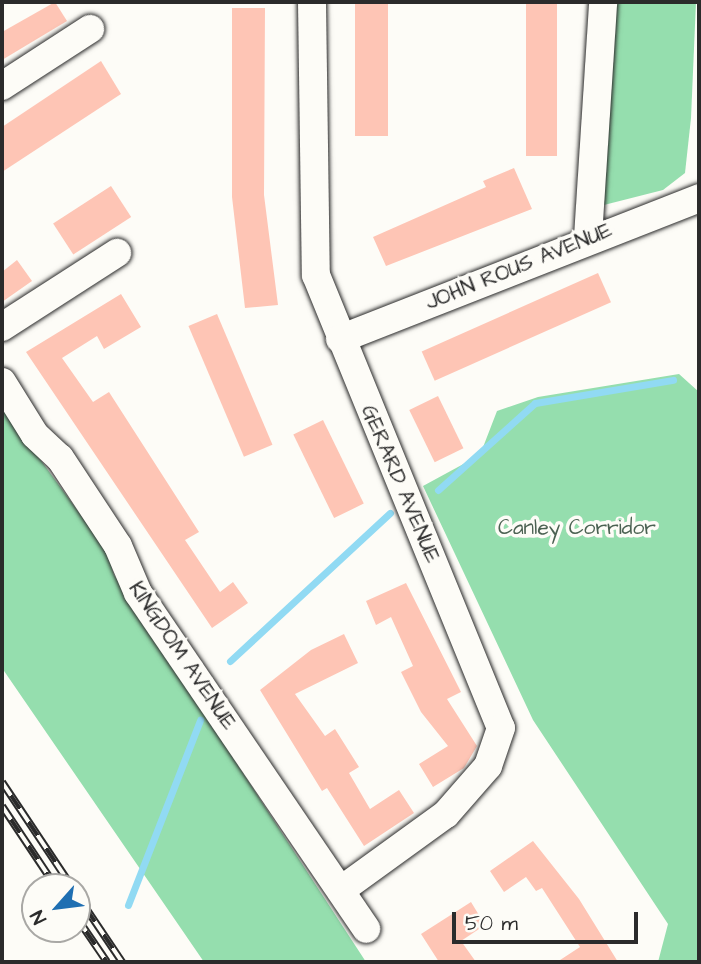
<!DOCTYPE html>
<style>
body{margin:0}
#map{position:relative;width:701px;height:964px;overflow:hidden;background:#fdfcf7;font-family:"Architects Daughter",sans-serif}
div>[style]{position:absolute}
.green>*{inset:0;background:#95deae}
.stream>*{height:7px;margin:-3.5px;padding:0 3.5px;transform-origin:3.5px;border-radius:3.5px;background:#91daf3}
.building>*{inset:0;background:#fec5b5;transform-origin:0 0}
.roads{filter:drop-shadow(0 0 2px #2b2b2b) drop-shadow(0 0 2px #2b2b2b)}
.street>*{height:28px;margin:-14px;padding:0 14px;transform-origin:14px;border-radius:14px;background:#fdfcf7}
.rail>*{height:8px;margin-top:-4px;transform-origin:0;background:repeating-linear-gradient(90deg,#fdfcf7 0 16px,#2b2b2b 0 32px);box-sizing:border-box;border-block:2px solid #2b2b2b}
span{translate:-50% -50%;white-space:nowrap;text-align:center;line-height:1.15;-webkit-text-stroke:7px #fdfcf7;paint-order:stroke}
.street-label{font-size:21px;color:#2b2b2b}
.park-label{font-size:21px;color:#4b6152}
.frame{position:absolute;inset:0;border:4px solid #2b2b2b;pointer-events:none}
.north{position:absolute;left:21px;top:873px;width:70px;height:70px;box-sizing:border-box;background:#fdfcf7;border:2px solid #a9a8a5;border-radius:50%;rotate:242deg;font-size:19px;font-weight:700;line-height:28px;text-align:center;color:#2b2b2b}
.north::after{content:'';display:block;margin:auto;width:24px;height:32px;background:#1f6fb2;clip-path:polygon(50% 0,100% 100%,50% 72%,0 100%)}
.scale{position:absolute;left:452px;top:912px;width:186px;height:32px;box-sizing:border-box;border:4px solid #2b2b2b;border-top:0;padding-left:9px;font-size:21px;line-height:24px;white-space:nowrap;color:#2b2b2b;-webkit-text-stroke:5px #fdfcf7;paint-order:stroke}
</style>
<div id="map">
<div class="green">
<div style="clip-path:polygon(616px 2px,696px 2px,691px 118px,685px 173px,663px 190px,600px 206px)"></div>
<div style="clip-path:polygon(679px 374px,699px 392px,699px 962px,658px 962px,668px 924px,533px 720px,423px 486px,480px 455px,497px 411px,538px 397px)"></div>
<div style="clip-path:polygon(2px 407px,107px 551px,114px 575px,366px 962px,204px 962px,2px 668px)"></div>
</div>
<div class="stream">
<div style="left:438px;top:490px;width:130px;rotate:-41.9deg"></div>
<div style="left:535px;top:403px;width:140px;rotate:-9.5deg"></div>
<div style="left:230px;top:661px;width:218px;rotate:-42.8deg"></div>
<div style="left:128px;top:905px;width:199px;rotate:-68.7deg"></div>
</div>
<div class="building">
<div style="clip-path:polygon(55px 2px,67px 21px,2px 60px,2px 32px)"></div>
<div style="left:355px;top:2px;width:33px;height:134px"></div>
<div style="left:526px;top:2px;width:31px;height:154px"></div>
<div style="clip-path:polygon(232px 8px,265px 8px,264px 195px,278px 305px,245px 308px,232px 197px)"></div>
<div style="clip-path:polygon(101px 61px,121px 94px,2px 172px,2px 127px)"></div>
<div style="clip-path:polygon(514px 168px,532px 209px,386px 266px,373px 237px,486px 187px,483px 181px)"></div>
<div style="left:111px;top:186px;width:37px;height:69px;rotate:57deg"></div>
<div style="clip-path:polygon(17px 260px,32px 281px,2px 302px,2px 272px)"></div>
<div style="left:598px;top:273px;width:32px;height:193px;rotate:66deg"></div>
<div style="clip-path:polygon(121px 294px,141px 327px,104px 349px,97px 336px,62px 358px,93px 402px,109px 392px,199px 532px,185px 540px,220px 592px,233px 582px,248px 603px,212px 628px,26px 352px)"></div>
<div style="left:217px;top:314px;width:142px;height:31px;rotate:67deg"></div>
<div style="left:438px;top:396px;width:58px;height:32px;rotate:64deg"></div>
<div style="left:323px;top:420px;width:93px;height:33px;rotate:64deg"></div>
<div style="clip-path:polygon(406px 583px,461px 692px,447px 699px,477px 746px,464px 768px,433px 787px,419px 764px,448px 746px,421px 712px,401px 672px,413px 666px,391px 617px,376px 625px,366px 601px)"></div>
<div style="clip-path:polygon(344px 634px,358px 663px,295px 694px,325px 736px,335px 729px,359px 767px,349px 773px,370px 809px,399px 790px,414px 813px,364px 846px,327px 788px,322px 791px,260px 690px,311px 650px)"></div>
<div style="clip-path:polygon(533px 841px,579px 899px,618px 962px,557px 962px,580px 947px,542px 888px,536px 891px,526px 877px,504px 892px,490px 871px)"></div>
<div style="clip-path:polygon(471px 902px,485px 925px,461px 941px,476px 962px,439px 962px,421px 934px)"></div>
</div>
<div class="roads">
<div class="street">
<div style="left:312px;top:2px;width:273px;rotate:89.2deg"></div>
<div style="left:316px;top:275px;width:489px;rotate:67.8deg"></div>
<div style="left:501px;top:728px;width:40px;rotate:108.9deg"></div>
<div style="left:488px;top:766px;width:64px;rotate:131.2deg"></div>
<div style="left:446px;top:814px;width:130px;rotate:144.1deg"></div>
<div style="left:2px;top:86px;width:105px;rotate:-32.9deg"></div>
<div style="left:588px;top:237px;width:235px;rotate:-86.3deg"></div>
<div style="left:2px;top:327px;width:137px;rotate:-32.8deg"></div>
<div style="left:340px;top:339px;width:386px;rotate:-21.4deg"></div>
<div style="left:2px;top:382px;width:62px;rotate:58.1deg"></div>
<div style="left:35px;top:435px;width:34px;rotate:43deg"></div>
<div style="left:60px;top:458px;width:105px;rotate:56.6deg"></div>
<div style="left:118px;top:546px;width:51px;rotate:66.9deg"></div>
<div style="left:138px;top:593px;width:406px;rotate:55.8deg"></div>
</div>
</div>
<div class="rail">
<div style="left:2px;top:782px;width:126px;rotate:56.3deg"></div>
<div style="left:2px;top:806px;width:97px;rotate:56.3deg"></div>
<div style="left:77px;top:895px;width:81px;rotate:56.1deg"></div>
<div style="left:77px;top:918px;width:53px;rotate:55.7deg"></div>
</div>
<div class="street-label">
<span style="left:519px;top:267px;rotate:-22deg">JOHN ROUS AVENUE</span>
<span style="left:400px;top:484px;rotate:67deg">GERARD AVENUE</span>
<span style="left:182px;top:656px;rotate:56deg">KINGDOM AVENUE</span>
</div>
<div class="park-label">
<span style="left:577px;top:528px">Canley Corridor</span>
</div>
<div class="frame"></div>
<div class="north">N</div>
<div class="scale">50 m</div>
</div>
